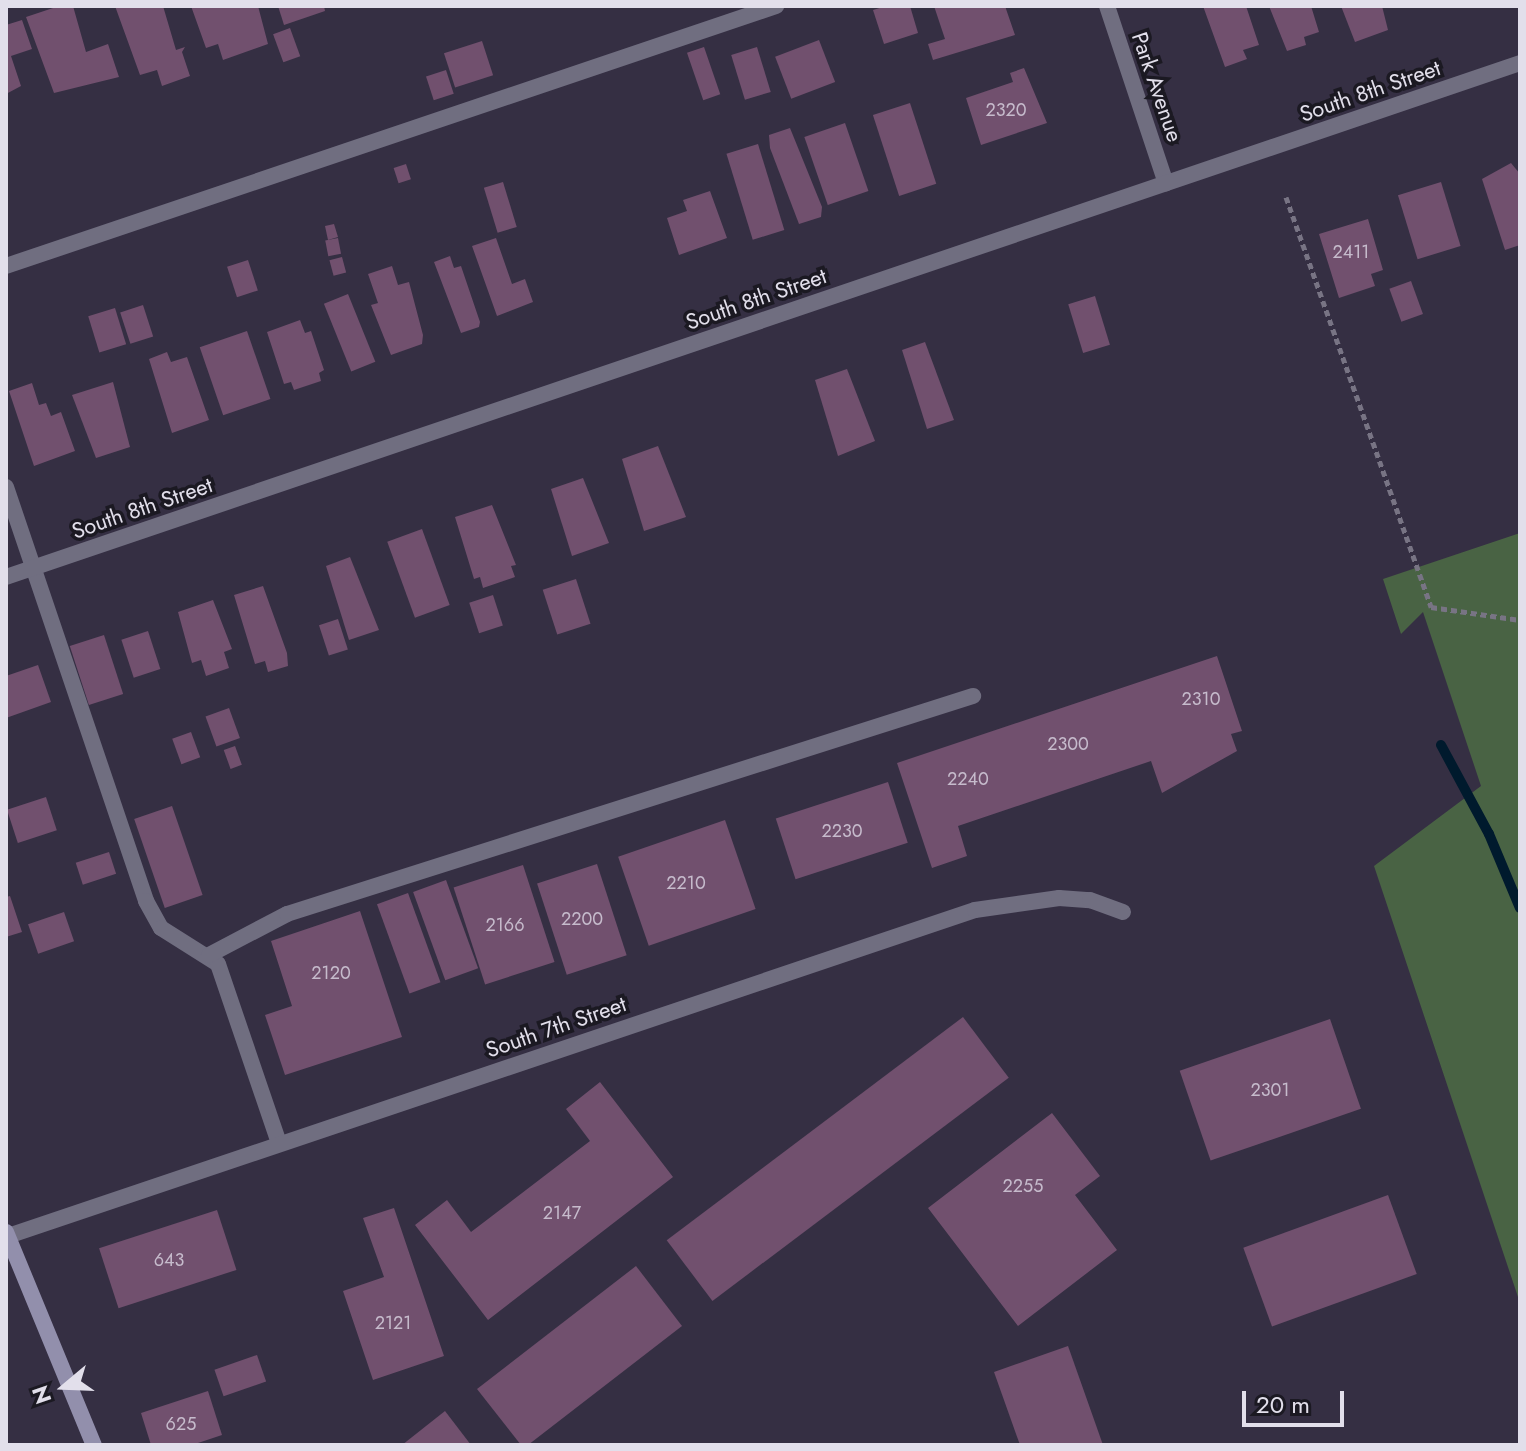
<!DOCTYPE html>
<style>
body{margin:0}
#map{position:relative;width:1526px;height:1451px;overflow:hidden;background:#352f43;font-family:Jost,sans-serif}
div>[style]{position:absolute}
.green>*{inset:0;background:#496344}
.stream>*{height:10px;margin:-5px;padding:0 5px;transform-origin:5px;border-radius:5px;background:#001a2d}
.building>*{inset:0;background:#71506e;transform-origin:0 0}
.path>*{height:5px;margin-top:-2.5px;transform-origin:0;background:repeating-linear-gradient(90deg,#787484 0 6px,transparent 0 10px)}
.service>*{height:16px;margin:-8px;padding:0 8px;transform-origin:8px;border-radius:8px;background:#706e80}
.minor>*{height:16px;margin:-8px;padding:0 8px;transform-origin:8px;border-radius:8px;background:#706e80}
.secondary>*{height:16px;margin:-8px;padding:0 8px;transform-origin:8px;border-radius:8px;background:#928fac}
span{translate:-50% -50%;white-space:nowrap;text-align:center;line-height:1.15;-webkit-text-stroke:7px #1b1922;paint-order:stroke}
.number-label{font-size:18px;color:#c6bbcc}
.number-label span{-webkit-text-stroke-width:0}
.street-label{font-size:22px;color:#e2dfeb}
.frame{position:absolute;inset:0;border:8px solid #e2dfeb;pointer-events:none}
.north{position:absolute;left:24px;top:1347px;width:80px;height:80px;-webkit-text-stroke:6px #1b1922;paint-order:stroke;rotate:251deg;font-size:22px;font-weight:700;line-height:32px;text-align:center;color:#e2dfeb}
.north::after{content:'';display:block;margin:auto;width:28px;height:36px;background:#e2dfeb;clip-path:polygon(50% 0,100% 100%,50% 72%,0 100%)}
.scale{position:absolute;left:1242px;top:1391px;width:102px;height:36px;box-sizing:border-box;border:4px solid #e2dfeb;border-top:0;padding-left:10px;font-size:24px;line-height:28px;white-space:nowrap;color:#e2dfeb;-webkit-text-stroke:6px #1b1922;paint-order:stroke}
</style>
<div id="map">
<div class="green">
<div style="clip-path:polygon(1520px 533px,1520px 1303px,1374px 866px,1481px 786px,1423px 612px,1401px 634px,1383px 579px)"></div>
</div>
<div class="stream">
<div style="left:1441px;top:745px;width:101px;rotate:61.7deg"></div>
<div style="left:1489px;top:834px;width:80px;rotate:67.3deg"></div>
</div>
<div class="building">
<div style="clip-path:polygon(59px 6px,73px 6px,86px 52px,108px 44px,119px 77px,54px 93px,26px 17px)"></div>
<div style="clip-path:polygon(115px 6px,163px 6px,176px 50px,185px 47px,182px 52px,190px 76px,162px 86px,157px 70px,140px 75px)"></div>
<div style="clip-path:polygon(191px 6px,258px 6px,268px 44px,223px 60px,218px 44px,206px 48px)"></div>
<div style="clip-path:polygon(278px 6px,324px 6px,325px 11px,284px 25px)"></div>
<div style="clip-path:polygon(886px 6px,910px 6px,918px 33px,884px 44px,873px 10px)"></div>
<div style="clip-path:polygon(934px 6px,1005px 6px,1015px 35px,933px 60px,928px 44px,945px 39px)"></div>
<div style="clip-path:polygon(1203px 6px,1246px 6px,1259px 45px,1243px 50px,1247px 59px,1225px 67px)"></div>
<div style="clip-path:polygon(1269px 6px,1311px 6px,1319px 32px,1304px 37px,1306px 45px,1287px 51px)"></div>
<div style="clip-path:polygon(1341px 6px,1382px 6px,1388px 30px,1355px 42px)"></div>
<div style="clip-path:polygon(22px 20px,32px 49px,11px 56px,21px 86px,6px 94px,6px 25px)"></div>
<div style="left:290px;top:28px;width:30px;height:18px;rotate:70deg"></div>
<div style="left:819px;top:40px;width:45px;height:47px;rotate:69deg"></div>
<div style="left:482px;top:41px;width:36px;height:40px;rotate:72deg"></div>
<div style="left:704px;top:47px;width:50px;height:18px;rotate:71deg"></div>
<div style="left:757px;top:47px;width:47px;height:27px;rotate:73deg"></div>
<div style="clip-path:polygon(1024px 68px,1047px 123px,981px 145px,966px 98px,1013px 82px,1010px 73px)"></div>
<div style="left:446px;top:70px;width:25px;height:21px;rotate:72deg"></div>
<div style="left:910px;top:103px;width:85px;height:39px;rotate:72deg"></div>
<div style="left:845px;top:123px;width:72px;height:43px;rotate:71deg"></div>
<div style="clip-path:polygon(790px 128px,822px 207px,821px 217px,799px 224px,770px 148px,769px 135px)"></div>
<div style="left:758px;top:144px;width:90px;height:33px;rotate:73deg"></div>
<div style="clip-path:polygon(1511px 163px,1520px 174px,1520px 245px,1505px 250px,1482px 179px)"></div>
<div style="left:406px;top:164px;width:16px;height:13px;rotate:72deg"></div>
<div style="left:503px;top:182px;width:47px;height:20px;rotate:73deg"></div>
<div style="left:1441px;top:182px;width:67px;height:45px;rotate:73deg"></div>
<div style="clip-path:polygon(710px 191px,727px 238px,679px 255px,667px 218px,687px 211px,683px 200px)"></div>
<div style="clip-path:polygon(1368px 219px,1383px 270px,1371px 274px,1375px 286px,1339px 298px,1319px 234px)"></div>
<div style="clip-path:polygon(334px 224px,338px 237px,328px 240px,325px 226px)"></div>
<div style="left:338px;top:238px;width:16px;height:13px;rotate:79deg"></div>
<div style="clip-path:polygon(496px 238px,512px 284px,525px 279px,533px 302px,497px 316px,472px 246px)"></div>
<div style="clip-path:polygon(450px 256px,454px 268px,461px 266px,480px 322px,479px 327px,461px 333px,434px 262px)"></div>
<div style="left:342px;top:257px;width:16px;height:13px;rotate:75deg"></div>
<div style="left:248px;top:260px;width:32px;height:22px;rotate:72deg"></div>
<div style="clip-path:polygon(392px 266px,398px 285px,409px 282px,423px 335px,422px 344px,391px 355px,371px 305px,378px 303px,368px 274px)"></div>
<div style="left:1411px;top:281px;width:35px;height:23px;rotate:70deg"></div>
<div style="left:348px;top:294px;width:73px;height:26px;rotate:68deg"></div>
<div style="left:1095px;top:296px;width:51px;height:28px;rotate:73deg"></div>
<div style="left:143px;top:305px;width:33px;height:24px;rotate:72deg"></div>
<div style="left:115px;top:308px;width:38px;height:28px;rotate:73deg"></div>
<div style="clip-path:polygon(300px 320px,305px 333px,311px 331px,324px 370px,319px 373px,321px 381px,294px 390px,291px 382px,284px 384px,267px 332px)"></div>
<div style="left:247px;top:331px;width:72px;height:50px;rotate:71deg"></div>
<div style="clip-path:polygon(925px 342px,954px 420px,927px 429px,902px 350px)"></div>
<div style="clip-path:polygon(167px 352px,171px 362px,187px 357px,209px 420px,172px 433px,149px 359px)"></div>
<div style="clip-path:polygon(847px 369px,875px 441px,838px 456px,815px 380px)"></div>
<div style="clip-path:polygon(113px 382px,130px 447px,96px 458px,72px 395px)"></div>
<div style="clip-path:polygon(32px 383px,39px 405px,46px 403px,51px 416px,61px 412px,75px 451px,34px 466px,9px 391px)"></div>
<div style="clip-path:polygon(658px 446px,686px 517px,644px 531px,622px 459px)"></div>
<div style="clip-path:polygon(583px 478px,609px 543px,572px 556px,551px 489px)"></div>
<div style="clip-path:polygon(492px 505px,516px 565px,511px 566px,515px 577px,483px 588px,480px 577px,474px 579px,455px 517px)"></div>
<div style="left:422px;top:529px;width:81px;height:37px;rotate:70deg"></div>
<div style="clip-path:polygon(350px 557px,379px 630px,349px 640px,326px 566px)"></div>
<div style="left:576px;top:579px;width:47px;height:35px;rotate:72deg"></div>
<div style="clip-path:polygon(263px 586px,287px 653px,288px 666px,268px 672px,265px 661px,255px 664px,234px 595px)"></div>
<div style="left:493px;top:595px;width:32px;height:25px;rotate:72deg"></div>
<div style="clip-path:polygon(213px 600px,232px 649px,224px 652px,229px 668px,206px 676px,201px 660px,192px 663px,178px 612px)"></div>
<div style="left:338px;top:619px;width:32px;height:20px;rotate:72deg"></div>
<div style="left:148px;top:631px;width:40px;height:28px;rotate:72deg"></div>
<div style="left:104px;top:635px;width:62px;height:36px;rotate:72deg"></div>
<div style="clip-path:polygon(1217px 656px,1242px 731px,1231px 734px,1237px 751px,1162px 793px,1151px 761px,958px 826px,967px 856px,932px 868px,897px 763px)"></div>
<div style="clip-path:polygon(38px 665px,51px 702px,6px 718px,6px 676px)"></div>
<div style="left:229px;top:708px;width:32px;height:25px;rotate:70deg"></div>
<div style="left:191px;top:732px;width:27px;height:20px;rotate:70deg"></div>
<div style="left:235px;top:746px;width:20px;height:12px;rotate:70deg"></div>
<div style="left:888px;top:782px;width:64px;height:118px;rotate:72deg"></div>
<div style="left:46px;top:797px;width:35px;height:41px;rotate:72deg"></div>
<div style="left:172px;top:806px;width:94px;height:40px;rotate:71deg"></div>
<div style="left:725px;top:820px;width:94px;height:113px;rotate:71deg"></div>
<div style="left:109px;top:852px;width:23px;height:35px;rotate:72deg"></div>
<div style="left:597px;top:864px;width:96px;height:63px;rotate:72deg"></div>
<div style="left:523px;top:865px;width:102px;height:73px;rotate:72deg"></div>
<div style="left:446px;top:880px;width:94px;height:35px;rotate:70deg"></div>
<div style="left:408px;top:893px;width:95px;height:33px;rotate:70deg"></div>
<div style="clip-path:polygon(10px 896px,22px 932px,6px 937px,6px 897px)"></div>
<div style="clip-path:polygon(360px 911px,402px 1037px,285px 1075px,265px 1015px,292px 1006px,271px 941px)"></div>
<div style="left:64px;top:912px;width:31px;height:38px;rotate:71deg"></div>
<div style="left:963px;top:1017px;width:76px;height:371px;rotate:53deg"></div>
<div style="left:1330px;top:1019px;width:95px;height:159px;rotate:71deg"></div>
<div style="clip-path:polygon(600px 1082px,673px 1177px,488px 1320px,415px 1225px,447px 1200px,471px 1232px,590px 1141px,566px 1109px)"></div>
<div style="clip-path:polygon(1052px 1113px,1100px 1176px,1075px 1195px,1117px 1250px,1018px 1326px,928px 1208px)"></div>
<div style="left:1388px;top:1195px;width:84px;height:154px;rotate:70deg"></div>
<div style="clip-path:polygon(394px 1208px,444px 1356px,373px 1380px,343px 1291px,384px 1277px,363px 1218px)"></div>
<div style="left:217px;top:1210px;width:63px;height:124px;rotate:72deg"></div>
<div style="clip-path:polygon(636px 1266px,682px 1326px,528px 1445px,521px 1445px,477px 1389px)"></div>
<div style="clip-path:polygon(1068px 1346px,1103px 1445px,1020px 1445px,994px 1372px)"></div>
<div style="left:257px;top:1355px;width:28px;height:45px;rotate:71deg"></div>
<div style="clip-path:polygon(208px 1391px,222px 1435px,192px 1445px,151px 1445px,141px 1413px)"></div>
<div style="clip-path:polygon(445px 1411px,471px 1445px,402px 1445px)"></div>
</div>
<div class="path">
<div style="left:1286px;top:197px;width:435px;rotate:70.5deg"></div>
<div style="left:1431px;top:607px;width:90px;rotate:8.3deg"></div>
</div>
<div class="service">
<div style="left:6px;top:266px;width:813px;rotate:-18.66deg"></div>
<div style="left:6px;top:487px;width:437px;rotate:71.3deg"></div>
<div style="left:146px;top:901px;width:31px;rotate:61deg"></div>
<div style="left:161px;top:928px;width:67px;rotate:32.3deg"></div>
<div style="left:218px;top:964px;width:189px;rotate:71.2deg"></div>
<div style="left:209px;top:955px;width:88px;rotate:-27.7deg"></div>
<div style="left:287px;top:914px;width:720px;rotate:-17.63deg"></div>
</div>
<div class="minor">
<div style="left:1107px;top:6px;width:187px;rotate:71.6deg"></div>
<div style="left:6px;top:577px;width:1599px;rotate:-18.75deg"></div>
<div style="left:8px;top:1236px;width:1020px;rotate:-18.63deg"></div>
<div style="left:975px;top:910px;width:85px;rotate:-8.1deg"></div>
<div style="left:1059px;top:898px;width:31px;rotate:4deg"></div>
<div style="left:1090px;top:900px;width:35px;rotate:20deg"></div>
</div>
<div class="secondary">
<div style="left:6px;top:1232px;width:230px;rotate:67.6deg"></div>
</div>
<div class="number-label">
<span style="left:1006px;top:110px">2320</span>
<span style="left:1351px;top:252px">2411</span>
<span style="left:1201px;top:699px">2310</span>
<span style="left:1068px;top:744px">2300</span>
<span style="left:968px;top:779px">2240</span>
<span style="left:842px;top:831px">2230</span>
<span style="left:686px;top:883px">2210</span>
<span style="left:582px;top:919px">2200</span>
<span style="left:505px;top:925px">2166</span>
<span style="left:331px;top:973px">2120</span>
<span style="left:1270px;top:1090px">2301</span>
<span style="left:1023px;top:1186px">2255</span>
<span style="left:562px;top:1213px">2147</span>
<span style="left:169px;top:1260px">643</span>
<span style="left:393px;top:1323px">2121</span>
<span style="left:181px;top:1424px">625</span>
</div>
<div class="street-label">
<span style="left:1157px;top:87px;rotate:71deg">Park Avenue</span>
<span style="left:1370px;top:91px;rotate:-19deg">South 8th Street</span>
<span style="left:756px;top:299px;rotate:-19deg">South 8th Street</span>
<span style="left:142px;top:508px;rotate:-19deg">South 8th Street</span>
<span style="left:556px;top:1027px;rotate:-19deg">South 7th Street</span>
</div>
<div class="frame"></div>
<div class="north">N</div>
<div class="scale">20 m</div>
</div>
